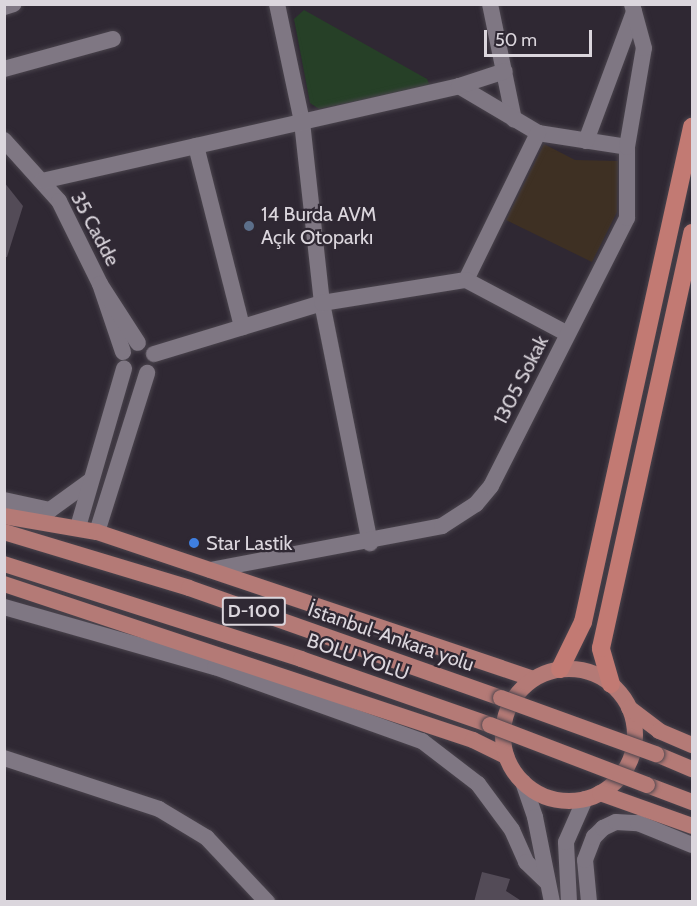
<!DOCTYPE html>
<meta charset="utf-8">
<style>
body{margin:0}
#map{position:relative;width:697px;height:906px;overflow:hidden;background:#2f2833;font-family:Cabin,sans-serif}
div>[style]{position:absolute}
.education>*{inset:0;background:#3e3023}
.green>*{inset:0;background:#264027}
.building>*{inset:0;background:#534b57}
.roads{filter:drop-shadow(0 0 2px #4a444d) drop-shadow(0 0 2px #4a444d)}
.minor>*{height:16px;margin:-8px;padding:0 8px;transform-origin:8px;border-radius:8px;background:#7f7783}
.secondary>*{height:16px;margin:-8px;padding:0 8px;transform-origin:8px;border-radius:8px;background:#7f7783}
.trunk>*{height:16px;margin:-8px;padding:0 8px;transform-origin:8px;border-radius:8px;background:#b47a76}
.trunk>.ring{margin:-8px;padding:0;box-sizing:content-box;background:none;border:16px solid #b47a76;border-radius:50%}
.motorway>*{height:18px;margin:-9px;padding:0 9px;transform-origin:9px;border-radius:9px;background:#c27a73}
.bridges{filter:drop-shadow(0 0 2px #4a444d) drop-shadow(0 0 2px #4a444d)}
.trunk-bridge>*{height:16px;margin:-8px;padding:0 8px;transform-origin:8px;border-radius:8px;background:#b47a76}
.dots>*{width:16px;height:16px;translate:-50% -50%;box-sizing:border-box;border:3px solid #2f2833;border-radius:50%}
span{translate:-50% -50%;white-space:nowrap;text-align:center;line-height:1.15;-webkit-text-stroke:4.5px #2f2833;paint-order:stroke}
.shield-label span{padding:2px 4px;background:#2f2833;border:2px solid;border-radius:4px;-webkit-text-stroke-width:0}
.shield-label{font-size:18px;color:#dbd6dd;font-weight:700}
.poi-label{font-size:20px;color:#dbd6dd}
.left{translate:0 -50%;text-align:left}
.street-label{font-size:20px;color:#dbd6dd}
.frame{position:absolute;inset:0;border:6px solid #dbd6dd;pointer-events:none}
.scale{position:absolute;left:484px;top:30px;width:108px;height:27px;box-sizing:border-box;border:3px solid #dbd6dd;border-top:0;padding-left:8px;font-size:18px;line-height:21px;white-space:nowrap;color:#dbd6dd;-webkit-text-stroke:4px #2f2833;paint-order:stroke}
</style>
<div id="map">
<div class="education">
<div style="clip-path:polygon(544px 144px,575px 160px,618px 161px,617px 212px,592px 262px,506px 220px)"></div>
</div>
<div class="green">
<div style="clip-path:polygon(304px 10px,427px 79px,430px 86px,319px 109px,310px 103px,294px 19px)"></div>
</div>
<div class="building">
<div style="clip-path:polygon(4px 182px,23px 206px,7px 257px,4px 257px)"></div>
<div style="clip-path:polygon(482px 872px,510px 879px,506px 891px,523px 902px,474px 902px)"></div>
</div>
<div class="roads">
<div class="minor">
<div style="left:277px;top:4px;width:121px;rotate:78deg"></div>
<div style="left:302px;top:122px;width:182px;rotate:83.7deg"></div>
<div style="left:322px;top:303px;width:245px;rotate:78.7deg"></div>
<div style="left:490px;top:4px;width:118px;rotate:78.3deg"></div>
<div style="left:4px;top:7px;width:10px;rotate:-17deg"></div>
<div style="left:4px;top:69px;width:113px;rotate:-15.4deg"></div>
<div style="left:459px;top:86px;width:92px;rotate:30.7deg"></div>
<div style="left:538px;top:133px;width:90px;rotate:8.9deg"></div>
<div style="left:4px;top:140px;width:82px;rotate:48deg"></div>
<div style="left:59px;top:201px;width:93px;rotate:63.7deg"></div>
<div style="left:586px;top:141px;width:138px;rotate:-69.6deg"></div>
<div style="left:196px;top:146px;width:187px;rotate:75.7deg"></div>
<div style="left:42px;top:181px;width:428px;rotate:-12.8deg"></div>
<div style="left:459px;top:86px;width:48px;rotate:-18.1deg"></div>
<div style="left:466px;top:280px;width:164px;rotate:-63.9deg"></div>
<div style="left:123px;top:352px;width:72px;rotate:-108.7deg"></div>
<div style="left:100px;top:284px;width:70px;rotate:57.2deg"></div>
<div style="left:154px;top:354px;width:176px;rotate:-16.9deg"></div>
<div style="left:322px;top:303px;width:146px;rotate:-9.1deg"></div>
<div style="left:466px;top:280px;width:115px;rotate:27.9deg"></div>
<div style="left:4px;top:500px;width:47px;rotate:12.3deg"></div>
<div style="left:50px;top:510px;width:49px;rotate:-35.9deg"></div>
<div style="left:78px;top:527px;width:165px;rotate:-73.8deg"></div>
<div style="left:97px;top:532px;width:167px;rotate:-72.5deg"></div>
<div style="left:210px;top:570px;width:236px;rotate:-10.7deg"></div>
<div style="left:442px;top:526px;width:40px;rotate:-32.9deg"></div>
<div style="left:476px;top:504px;width:23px;rotate:-50deg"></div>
<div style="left:491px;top:486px;width:301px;rotate:-63.1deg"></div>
<div style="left:627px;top:218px;width:71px;rotate:-90deg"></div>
<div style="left:627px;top:147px;width:100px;rotate:-80.3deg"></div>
<div style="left:644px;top:48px;width:46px;rotate:-105.3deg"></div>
<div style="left:4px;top:607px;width:219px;rotate:15.9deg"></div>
<div style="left:215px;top:667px;width:220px;rotate:19.7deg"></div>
<div style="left:422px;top:741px;width:71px;rotate:37.5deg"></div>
<div style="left:478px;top:784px;width:57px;rotate:53.5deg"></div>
<div style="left:512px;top:830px;width:35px;rotate:66deg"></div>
<div style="left:526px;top:862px;width:30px;rotate:44deg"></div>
<div style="left:4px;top:758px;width:163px;rotate:18.2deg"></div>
<div style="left:159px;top:809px;width:56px;rotate:31.1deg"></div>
<div style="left:207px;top:838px;width:88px;rotate:46.8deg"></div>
<div style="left:589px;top:902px;width:42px;rotate:-95.4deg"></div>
<div style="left:585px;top:860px;width:25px;rotate:-69deg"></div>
<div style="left:594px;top:837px;width:13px;rotate:-45deg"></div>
<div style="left:603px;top:828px;width:14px;rotate:-25deg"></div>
<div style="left:616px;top:822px;width:22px;rotate:3deg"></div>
<div style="left:638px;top:823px;width:58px;rotate:22.2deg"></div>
</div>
<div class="secondary">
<div style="left:523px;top:782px;width:37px;rotate:71deg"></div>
<div style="left:535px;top:817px;width:87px;rotate:78.7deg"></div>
<div style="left:569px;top:902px;width:60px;rotate:-92.9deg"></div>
<div style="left:566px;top:842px;width:47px;rotate:-66.2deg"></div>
</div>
<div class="trunk">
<div style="left:4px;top:516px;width:94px;rotate:9.8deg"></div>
<div style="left:97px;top:532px;width:460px;rotate:18.6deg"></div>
<div style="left:4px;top:532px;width:193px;rotate:16.8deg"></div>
<div style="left:189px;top:588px;width:331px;rotate:19.4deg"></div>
<div style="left:4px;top:564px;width:312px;rotate:17.7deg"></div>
<div style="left:301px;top:659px;width:200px;rotate:19.2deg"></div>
<div style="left:4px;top:584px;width:494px;rotate:18.4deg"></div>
<div style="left:473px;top:740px;width:37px;rotate:26deg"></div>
<div class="ring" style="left:503px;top:669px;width:116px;height:116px"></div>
<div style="left:629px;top:708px;width:38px;rotate:37deg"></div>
<div style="left:659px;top:731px;width:36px;rotate:23deg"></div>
<div style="left:656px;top:754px;width:39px;rotate:23deg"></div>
<div style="left:647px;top:785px;width:48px;rotate:20.7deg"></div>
<div style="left:600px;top:793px;width:98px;rotate:19.7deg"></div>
</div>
<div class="motorway">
<div style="left:560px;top:669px;width:52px;rotate:-63.9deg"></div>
<div style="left:583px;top:622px;width:507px;rotate:-77.58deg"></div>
<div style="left:611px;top:684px;width:37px;rotate:-106deg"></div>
<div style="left:601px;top:648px;width:425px;rotate:-77.6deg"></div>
</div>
</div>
<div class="bridges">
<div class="trunk-bridge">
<div style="left:501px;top:698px;width:165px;rotate:19.9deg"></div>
<div style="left:490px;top:725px;width:168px;rotate:20.9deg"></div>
</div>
</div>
<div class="dots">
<div style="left:249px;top:226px;background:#5c6f8a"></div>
<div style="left:194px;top:543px;background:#3f7fe0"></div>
</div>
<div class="shield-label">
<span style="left:254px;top:611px">D-100</span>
</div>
<div class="poi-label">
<span class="left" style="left:261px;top:226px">14 Burda AVM<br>Açık Otoparkı</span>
<span class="left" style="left:206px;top:543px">Star Lastik</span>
</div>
<div class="street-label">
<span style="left:95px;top:229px;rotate:62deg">35 Cadde</span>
<span style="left:521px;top:380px;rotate:-63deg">1305 Sokak</span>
<span style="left:391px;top:637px;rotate:19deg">İstanbul-Ankara yolu</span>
<span style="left:358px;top:657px;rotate:19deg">BOLU YOLU</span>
</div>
<div class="frame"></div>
<div class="scale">50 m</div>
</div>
